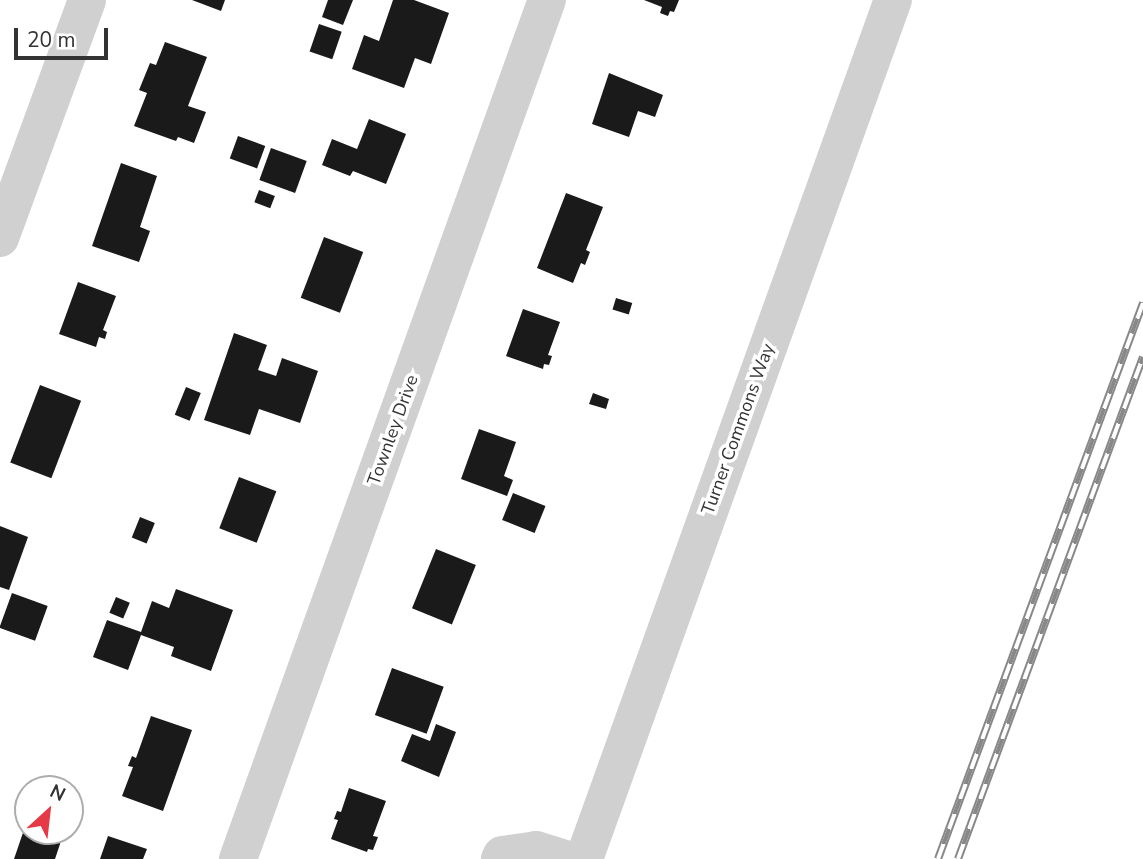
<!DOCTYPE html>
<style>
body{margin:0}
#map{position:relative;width:1143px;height:859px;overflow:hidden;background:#fff;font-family:"Nunito Sans",sans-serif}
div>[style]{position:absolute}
.building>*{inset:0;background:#1a1a1a;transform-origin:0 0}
.minor>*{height:38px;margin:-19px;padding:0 19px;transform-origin:19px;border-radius:19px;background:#d0d0d0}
.rail>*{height:8px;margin-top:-4px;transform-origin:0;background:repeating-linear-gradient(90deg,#fff 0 16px,#888 0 32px);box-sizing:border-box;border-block:2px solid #888}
span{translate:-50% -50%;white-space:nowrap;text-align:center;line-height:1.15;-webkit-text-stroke:7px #fff;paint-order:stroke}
.street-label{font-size:18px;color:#333}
.north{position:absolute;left:14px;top:775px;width:70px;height:70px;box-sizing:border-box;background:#fff;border:2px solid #adadad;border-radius:50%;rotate:27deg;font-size:19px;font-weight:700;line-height:28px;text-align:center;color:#333}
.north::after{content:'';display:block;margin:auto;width:24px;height:32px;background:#e63946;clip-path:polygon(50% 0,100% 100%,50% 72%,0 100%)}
.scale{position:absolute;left:14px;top:28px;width:94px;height:32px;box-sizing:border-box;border:4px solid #333;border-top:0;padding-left:9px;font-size:21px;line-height:24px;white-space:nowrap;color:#333;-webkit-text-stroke:5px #fff;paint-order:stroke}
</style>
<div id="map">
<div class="building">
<div style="clip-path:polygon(192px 0,225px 0,221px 11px)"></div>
<div style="clip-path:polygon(328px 0,353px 0,343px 25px,322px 17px)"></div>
<div style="clip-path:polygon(393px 0,414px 0,449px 13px,431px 64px,415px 58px,404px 88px,352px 69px,364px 35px,379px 41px)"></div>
<div style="clip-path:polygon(644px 0,679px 0,674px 12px,670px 11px,668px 16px,660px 13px,662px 7px)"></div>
<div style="left:319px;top:24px;width:24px;height:29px;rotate:19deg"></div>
<div style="clip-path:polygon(165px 42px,207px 57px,188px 106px,206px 112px,194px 143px,178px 137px,176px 141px,134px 126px,147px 93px,139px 90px,150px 63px,156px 65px)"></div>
<div style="clip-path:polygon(609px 73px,663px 95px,655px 117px,638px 111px,629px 137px,592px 124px)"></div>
<div style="clip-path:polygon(369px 119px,406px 134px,386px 184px,353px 171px,350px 176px,322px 165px,332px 139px,357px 149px)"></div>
<div style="left:238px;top:136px;width:29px;height:24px;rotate:20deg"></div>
<div style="left:271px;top:148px;width:38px;height:34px;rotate:20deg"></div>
<div style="clip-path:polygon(121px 163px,157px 176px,140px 227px,150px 231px,139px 262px,92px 246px)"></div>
<div style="left:259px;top:190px;width:17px;height:13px;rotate:21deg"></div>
<div style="clip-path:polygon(566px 193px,603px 207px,586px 250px,590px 252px,585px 265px,581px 263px,573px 283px,537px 268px)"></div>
<div style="left:324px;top:237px;width:42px;height:65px;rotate:21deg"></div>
<div style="clip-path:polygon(78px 282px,116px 296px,103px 330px,107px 332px,105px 339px,99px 337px,96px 347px,59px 334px)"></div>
<div style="left:616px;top:298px;width:17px;height:12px;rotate:17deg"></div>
<div style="clip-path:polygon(523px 309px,560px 322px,548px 355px,552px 356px,549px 365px,544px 364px,543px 369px,506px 356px)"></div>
<div style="clip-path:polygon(234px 333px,267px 345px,258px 370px,276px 376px,282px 358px,318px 371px,300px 423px,259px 409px,250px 435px,204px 420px)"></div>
<div style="left:40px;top:385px;width:44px;height:83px;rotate:21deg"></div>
<div style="left:186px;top:387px;width:16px;height:30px;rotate:22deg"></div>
<div style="clip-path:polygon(593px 393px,609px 399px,606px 409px,589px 404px)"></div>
<div style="clip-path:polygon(479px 429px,516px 442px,504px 476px,513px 480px,507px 496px,461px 479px)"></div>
<div style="left:239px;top:477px;width:40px;height:55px;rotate:21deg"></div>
<div style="left:513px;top:493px;width:35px;height:29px;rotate:22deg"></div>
<div style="left:140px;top:517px;width:16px;height:22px;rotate:22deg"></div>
<div style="clip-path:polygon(0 526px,28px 537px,9px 590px,0 587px)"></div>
<div style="left:436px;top:549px;width:43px;height:64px;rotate:22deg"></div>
<div style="clip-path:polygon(176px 589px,233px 610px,211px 671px,171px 656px,174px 647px,141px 635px,128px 670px,93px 657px,107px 620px,141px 632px,152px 601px,169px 608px)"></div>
<div style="left:12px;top:593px;width:38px;height:37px;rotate:20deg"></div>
<div style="left:116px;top:597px;width:15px;height:17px;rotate:23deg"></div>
<div style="left:392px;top:668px;width:55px;height:50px;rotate:20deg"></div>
<div style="clip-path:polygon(151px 716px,192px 730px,163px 811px,122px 796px,133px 767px,128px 766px,132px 756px,136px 758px)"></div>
<div style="clip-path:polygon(436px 724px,456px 732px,439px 777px,401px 761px,412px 734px,430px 741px)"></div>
<div style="clip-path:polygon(349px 788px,386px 801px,373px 836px,378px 837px,373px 850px,368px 849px,367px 852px,331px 839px,338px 820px,334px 819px,337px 811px,341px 812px)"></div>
<div style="clip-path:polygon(28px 818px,28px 831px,64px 832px,55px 859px,14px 859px)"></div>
<div style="clip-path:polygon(108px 836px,147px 849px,143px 859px,100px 859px)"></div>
</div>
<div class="minor">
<div style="left:0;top:238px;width:253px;rotate:-69.9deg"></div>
<div style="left:238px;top:859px;width:913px;rotate:-70.22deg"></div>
<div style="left:500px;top:859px;width:4px;rotate:-63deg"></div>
<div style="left:502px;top:855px;width:34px;rotate:-8deg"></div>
<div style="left:536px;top:850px;width:31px;rotate:17deg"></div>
<div style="left:584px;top:859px;width:913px;rotate:-70.22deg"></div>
</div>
<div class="rail">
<div style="left:938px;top:859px;width:593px;rotate:-69.76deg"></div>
<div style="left:958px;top:859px;width:535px;rotate:-69.77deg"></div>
</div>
<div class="street-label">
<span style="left:738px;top:429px;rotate:-70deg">Turner Commons Way</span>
<span style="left:393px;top:430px;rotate:-70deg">Townley Drive</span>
</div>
<div class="north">N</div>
<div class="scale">20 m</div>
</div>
